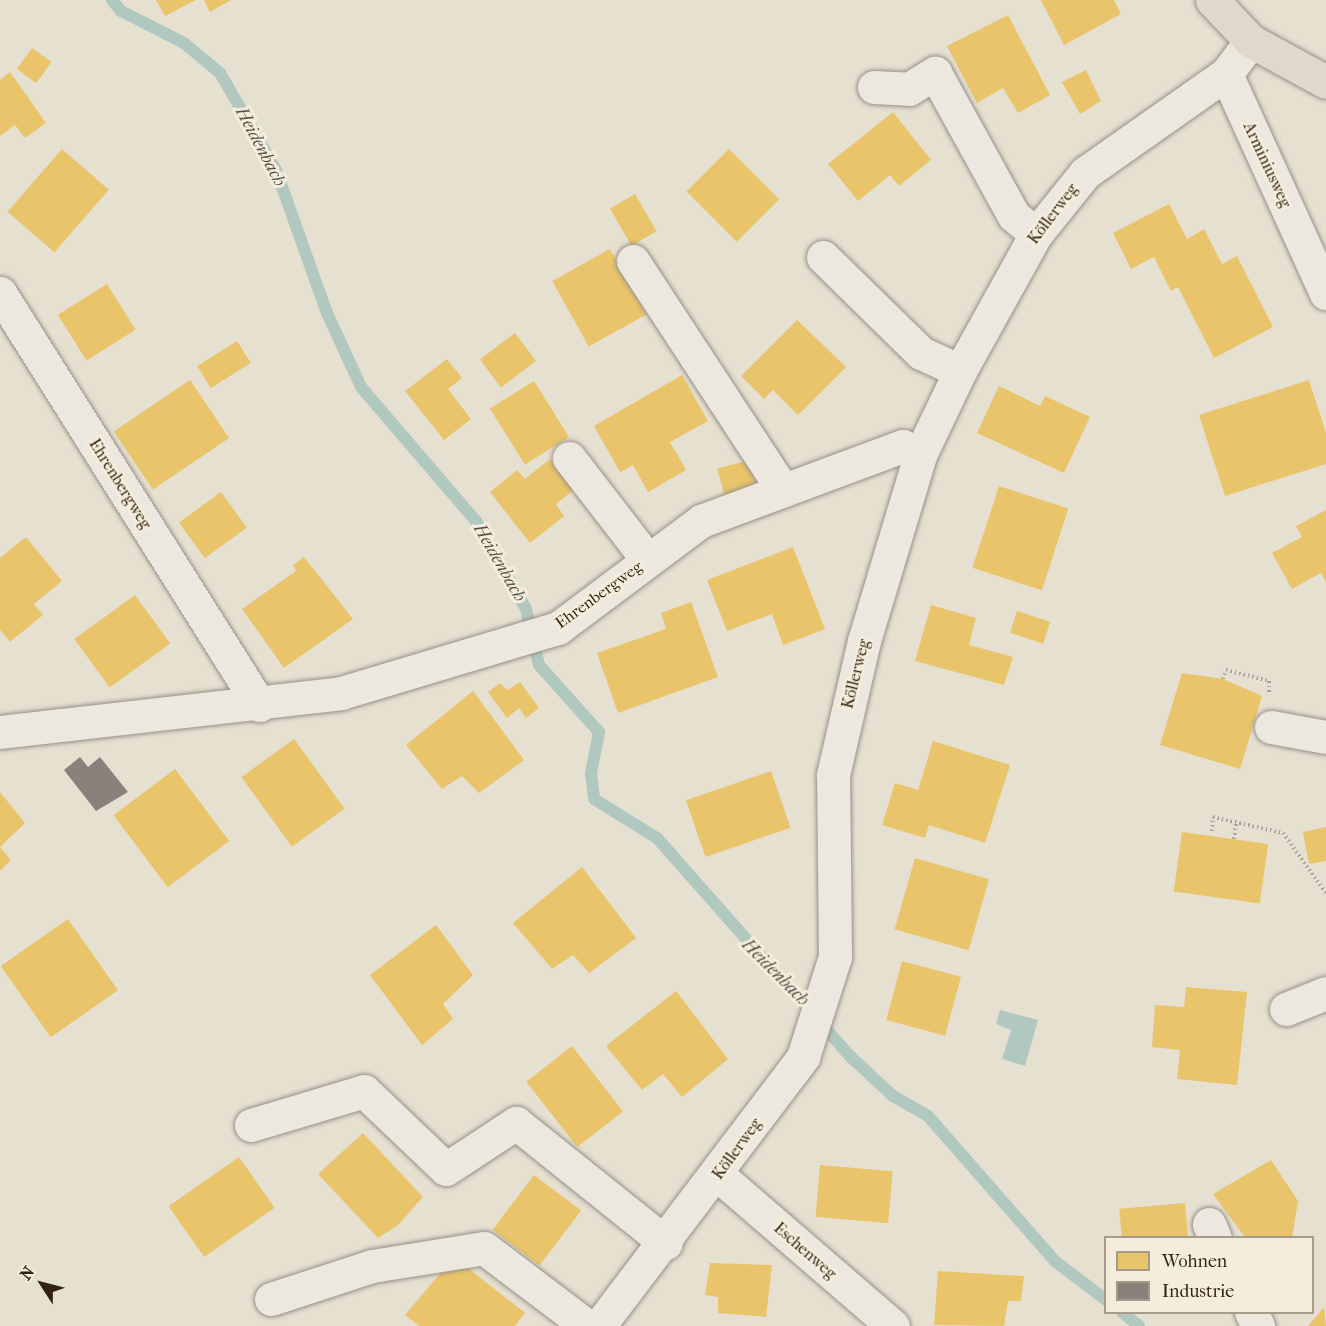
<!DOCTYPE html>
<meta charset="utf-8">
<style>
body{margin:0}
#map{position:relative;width:1326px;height:1326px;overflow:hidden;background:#e6e0d1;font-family:"IM FELL French Canon",serif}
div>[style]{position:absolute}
.water>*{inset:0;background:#b1c8c0}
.homes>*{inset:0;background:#e9c46a;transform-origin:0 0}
.industry>*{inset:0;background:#8a817c}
.stream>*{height:12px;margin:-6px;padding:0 6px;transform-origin:6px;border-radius:6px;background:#b1c8c0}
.path>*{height:4px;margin-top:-2px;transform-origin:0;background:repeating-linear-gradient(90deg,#a8a49d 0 1.5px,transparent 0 4.5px)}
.roads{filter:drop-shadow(0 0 2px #979187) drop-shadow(0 0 2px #979187)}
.minor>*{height:33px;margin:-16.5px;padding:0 16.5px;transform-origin:16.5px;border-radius:16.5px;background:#ece8e0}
.major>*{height:33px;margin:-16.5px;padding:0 16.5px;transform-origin:16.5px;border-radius:16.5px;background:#dfd8cb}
span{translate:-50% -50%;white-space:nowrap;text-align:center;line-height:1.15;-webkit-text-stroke:6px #f5eddb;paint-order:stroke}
.street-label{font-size:16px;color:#302114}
.water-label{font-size:18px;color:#505046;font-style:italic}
.legend{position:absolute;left:1104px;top:1236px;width:210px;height:78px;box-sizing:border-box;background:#f5eddb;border:2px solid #a69b8b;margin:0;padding:8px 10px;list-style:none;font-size:18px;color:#302114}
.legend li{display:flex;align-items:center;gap:12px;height:30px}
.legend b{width:30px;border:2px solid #a69b8b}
.north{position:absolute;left:12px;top:1254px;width:60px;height:60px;-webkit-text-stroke:4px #f5eddb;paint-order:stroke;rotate:306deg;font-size:16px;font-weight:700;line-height:24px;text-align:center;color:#302114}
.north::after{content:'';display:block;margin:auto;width:21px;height:27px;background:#302114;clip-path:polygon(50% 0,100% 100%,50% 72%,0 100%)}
</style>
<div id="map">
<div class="water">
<div style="clip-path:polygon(1000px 1010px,1038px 1020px,1025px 1066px,1002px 1059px,1011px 1030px,996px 1024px)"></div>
</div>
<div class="homes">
<div style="clip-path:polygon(156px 0,196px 0,165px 16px)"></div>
<div style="clip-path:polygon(204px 0,231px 0,210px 12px)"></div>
<div style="clip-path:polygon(1041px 0,1114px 0,1121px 14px,1064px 45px)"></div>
<div style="clip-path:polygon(1008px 15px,1050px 95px,1018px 113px,1003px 88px,977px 103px,947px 46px)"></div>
<div style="left:32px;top:48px;width:24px;height:26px;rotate:36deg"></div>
<div style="clip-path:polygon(1086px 70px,1101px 101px,1080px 114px,1062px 82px)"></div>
<div style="clip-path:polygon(10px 72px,46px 123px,25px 138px,15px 125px,0 136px,0 80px)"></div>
<div style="clip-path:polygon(893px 112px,931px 160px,899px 186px,890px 175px,858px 201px,828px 164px)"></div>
<div style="left:62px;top:149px;width:62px;height:83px;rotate:41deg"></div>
<div style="left:729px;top:149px;width:71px;height:60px;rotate:45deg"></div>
<div style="left:635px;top:194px;width:43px;height:29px;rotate:60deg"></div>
<div style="clip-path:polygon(1169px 204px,1187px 239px,1204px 229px,1222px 264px,1237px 256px,1273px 327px,1214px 358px,1178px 287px,1171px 291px,1154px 257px,1131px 269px,1113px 233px)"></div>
<div style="left:610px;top:249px;width:75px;height:66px;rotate:61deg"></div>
<div style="left:107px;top:284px;width:54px;height:58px;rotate:58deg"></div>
<div style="clip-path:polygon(797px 320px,846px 367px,798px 415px,773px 390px,764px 399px,741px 376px)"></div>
<div style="left:515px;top:333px;width:35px;height:44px;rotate:53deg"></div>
<div style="left:237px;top:341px;width:26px;height:47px;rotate:58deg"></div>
<div style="clip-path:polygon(447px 359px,462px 378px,448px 389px,471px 419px,444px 440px,405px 391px)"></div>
<div style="clip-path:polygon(682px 375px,708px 421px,670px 442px,686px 470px,648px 492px,633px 465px,620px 472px,594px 426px)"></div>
<div style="left:190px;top:380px;width:70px;height:92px;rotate:56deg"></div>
<div style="clip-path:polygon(1309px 380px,1326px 433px,1326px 464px,1225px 496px,1199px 415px)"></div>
<div style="left:534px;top:381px;width:66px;height:52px;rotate:58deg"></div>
<div style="clip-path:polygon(999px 386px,1040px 406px,1045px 396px,1090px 417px,1064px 473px,977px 433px)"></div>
<div style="clip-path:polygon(550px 459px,575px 489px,556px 504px,564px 516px,530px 543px,490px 492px,517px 470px,525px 479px)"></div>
<div style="left:749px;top:460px;width:30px;height:33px;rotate:75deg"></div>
<div style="left:999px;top:486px;width:73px;height:86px;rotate:18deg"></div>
<div style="left:221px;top:492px;width:44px;height:52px;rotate:54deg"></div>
<div style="clip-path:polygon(1326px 510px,1326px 582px,1321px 573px,1292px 589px,1272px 553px,1302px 537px,1296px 526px)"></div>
<div style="clip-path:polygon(26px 537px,62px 581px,34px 604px,43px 615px,10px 642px,0 630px,0 558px)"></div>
<div style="clip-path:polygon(793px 547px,825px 629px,783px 645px,772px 614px,727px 631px,707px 580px)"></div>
<div style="clip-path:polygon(304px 557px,353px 619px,284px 668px,242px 609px,296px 571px,293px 565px)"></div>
<div style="left:135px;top:595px;width:60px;height:75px;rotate:54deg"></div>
<div style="clip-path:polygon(691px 602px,718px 677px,618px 713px,597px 653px,666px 629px,661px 613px)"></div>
<div style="clip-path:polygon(931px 605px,976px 618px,969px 645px,1013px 657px,1004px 685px,915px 661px)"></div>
<div style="left:1017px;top:611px;width:35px;height:23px;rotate:18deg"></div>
<div style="clip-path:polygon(1182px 673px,1223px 679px,1262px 696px,1240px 769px,1160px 745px)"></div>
<div style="clip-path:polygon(520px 682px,539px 708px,526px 718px,519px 708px,507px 718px,488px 692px,500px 683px,507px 690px)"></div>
<div style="clip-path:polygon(473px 691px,524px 760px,479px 793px,462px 776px,442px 789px,406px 745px)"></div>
<div style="left:294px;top:739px;width:86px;height:65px;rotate:54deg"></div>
<div style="clip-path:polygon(933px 741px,1010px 765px,985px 843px,929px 825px,925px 838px,882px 825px,895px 783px,918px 790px)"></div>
<div style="left:175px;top:769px;width:90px;height:77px;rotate:53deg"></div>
<div style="left:771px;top:771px;width:60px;height:90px;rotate:71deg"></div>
<div style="clip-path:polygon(0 792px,25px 823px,0 847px,11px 860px,0 871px)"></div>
<div style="clip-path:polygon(1326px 827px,1326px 861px,1309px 864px,1303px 832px)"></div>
<div style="left:1182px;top:832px;width:87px;height:60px;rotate:8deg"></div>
<div style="left:915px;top:858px;width:77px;height:74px;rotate:16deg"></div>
<div style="clip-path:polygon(582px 867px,636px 938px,589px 973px,573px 955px,552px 969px,513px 923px)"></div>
<div style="left:68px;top:919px;width:87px;height:82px;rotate:55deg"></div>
<div style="clip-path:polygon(436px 925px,473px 975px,443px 1004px,453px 1019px,422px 1045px,370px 975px)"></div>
<div style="left:902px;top:961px;width:61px;height:61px;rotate:15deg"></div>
<div style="clip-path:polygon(1186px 987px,1247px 992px,1237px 1085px,1177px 1079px,1180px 1050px,1152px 1047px,1155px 1005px,1184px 1007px)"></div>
<div style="clip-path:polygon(676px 991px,728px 1059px,682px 1097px,663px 1074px,642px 1090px,606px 1046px)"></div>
<div style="left:572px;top:1046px;width:83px;height:58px;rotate:52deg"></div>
<div style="clip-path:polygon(363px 1133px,423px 1197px,398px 1225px,378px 1238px,318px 1174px)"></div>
<div style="left:239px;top:1157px;width:62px;height:86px;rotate:55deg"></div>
<div style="clip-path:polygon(1271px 1160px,1298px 1201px,1292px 1238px,1244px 1236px,1213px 1194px)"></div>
<div style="left:820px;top:1165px;width:73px;height:52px;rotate:5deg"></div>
<div style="left:534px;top:1175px;width:59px;height:69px;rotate:37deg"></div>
<div style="left:1185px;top:1203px;width:35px;height:66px;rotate:85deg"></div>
<div style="clip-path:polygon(454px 1257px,525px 1313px,515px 1326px,419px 1326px,405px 1315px)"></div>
<div style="clip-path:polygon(710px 1263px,772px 1265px,766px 1317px,718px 1313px,718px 1297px,705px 1295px)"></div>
<div style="clip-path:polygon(938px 1271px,1024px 1276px,1021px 1301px,1008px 1301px,1004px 1326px,934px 1325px)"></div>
<div style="clip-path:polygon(1324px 1307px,1326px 1326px,1308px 1326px)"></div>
</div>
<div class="industry">
<div style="clip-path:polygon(80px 757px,88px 767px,100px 757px,128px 792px,96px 811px,64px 770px)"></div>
</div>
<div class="stream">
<div style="left:112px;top:0;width:14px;rotate:51deg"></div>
<div style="left:121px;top:11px;width:71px;rotate:26.9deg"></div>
<div style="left:184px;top:43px;width:47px;rotate:39.8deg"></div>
<div style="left:220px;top:73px;width:112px;rotate:60deg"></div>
<div style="left:276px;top:170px;width:152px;rotate:70.4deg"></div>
<div style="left:327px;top:313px;width:81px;rotate:65.3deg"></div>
<div style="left:361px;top:387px;width:177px;rotate:49.4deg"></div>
<div style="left:476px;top:521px;width:101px;rotate:60.4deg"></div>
<div style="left:526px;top:609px;width:57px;rotate:76.9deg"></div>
<div style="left:539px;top:665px;width:90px;rotate:48.2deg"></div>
<div style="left:599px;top:732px;width:42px;rotate:101deg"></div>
<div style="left:591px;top:773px;width:26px;rotate:83deg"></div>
<div style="left:594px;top:799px;width:74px;rotate:31.8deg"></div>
<div style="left:657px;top:838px;width:293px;rotate:48.5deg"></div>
<div style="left:851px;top:1057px;width:57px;rotate:42.9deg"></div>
<div style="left:893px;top:1096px;width:40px;rotate:29.7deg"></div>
<div style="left:928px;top:1116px;width:194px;rotate:48.8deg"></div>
<div style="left:1056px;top:1262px;width:63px;rotate:37.2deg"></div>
<div style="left:1122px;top:1312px;width:22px;rotate:39deg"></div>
</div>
<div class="path">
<div style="left:1223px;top:679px;width:9px;rotate:-72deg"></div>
<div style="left:1226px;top:670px;width:44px;rotate:14.3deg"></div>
<div style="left:1269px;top:681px;width:11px;rotate:90deg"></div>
<div style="left:1212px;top:831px;width:14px;rotate:-86deg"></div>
<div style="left:1213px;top:817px;width:72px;rotate:12.9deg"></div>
<div style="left:1283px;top:833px;width:74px;rotate:54.4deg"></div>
<div style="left:1234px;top:839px;width:17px;rotate:-83deg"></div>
</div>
<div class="roads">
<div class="minor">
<div style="left:1226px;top:74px;width:241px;rotate:65.5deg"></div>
<div style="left:874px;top:87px;width:35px;rotate:3deg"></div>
<div style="left:909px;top:89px;width:31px;rotate:-32deg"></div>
<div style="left:935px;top:73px;width:163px;rotate:61.1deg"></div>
<div style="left:1014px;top:216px;width:28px;rotate:39deg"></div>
<div style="left:823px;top:257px;width:137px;rotate:44.4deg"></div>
<div style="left:921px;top:353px;width:43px;rotate:24.8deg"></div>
<div style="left:633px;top:261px;width:274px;rotate:56.8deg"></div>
<div style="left:0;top:293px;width:487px;rotate:57.8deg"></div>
<div style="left:569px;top:458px;width:128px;rotate:52.3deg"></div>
<div style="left:1271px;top:727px;width:56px;rotate:10.3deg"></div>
<div style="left:0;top:732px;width:343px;rotate:-6.5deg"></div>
<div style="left:341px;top:693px;width:227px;rotate:-16.7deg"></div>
<div style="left:558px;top:628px;width:179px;rotate:-36.8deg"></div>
<div style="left:701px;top:521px;width:215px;rotate:-20.4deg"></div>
<div style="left:903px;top:446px;width:19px;rotate:28deg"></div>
<div style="left:1286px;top:1009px;width:43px;rotate:-21.8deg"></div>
<div style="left:251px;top:1125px;width:118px;rotate:-16.7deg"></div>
<div style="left:364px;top:1091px;width:113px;rotate:43.6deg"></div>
<div style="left:446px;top:1169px;width:84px;rotate:-33.3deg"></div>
<div style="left:516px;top:1123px;width:192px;rotate:38.7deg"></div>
<div style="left:718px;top:1175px;width:231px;rotate:40.8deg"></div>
<div style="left:1209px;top:1224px;width:15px;rotate:67deg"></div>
<div style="left:271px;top:1299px;width:106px;rotate:-18.1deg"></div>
<div style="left:372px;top:1266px;width:113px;rotate:-9.1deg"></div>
<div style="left:484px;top:1248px;width:129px;rotate:37.1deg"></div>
<div style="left:1251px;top:1312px;width:16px;rotate:63deg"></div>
<div style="left:599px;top:1326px;width:338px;rotate:-52.8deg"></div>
<div style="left:803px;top:1057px;width:105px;rotate:-72.3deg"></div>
<div style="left:835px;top:957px;width:182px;rotate:-90.6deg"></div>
<div style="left:833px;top:775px;width:138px;rotate:-77deg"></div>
<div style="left:864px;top:641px;width:194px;rotate:-73.2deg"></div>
<div style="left:920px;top:455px;width:93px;rotate:-64.5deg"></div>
<div style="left:960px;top:371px;width:157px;rotate:-61deg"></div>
<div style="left:1036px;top:234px;width:78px;rotate:-51.2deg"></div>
<div style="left:1085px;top:173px;width:172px;rotate:-35.1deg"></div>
<div style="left:1226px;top:74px;width:41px;rotate:-52.9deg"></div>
</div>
<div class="major">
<div style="left:1212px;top:0;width:57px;rotate:46.4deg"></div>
<div style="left:1251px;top:41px;width:85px;rotate:28.7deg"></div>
</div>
</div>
<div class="street-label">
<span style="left:1267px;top:165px;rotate:65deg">Arminiusweg</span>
<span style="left:1053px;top:214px;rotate:-53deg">Köllerweg</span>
<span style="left:120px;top:484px;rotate:58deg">Ehrenbergweg</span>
<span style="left:599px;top:595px;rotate:-36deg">Ehrenbergweg</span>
<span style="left:856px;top:674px;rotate:-76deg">Köllerweg</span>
<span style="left:737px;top:1149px;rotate:-54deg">Köllerweg</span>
<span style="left:805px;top:1251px;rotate:41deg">Eschenweg</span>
</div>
<div class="water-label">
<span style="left:260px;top:147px;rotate:62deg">Heidenbach</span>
<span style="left:499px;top:563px;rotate:60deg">Heidenbach</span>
<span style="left:775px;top:973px;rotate:45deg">Heidenbach</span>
</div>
<ul class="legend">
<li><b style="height:16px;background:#e9c46a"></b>Wohnen</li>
<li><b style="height:16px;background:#8a817c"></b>Industrie</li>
</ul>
<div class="north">N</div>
</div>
